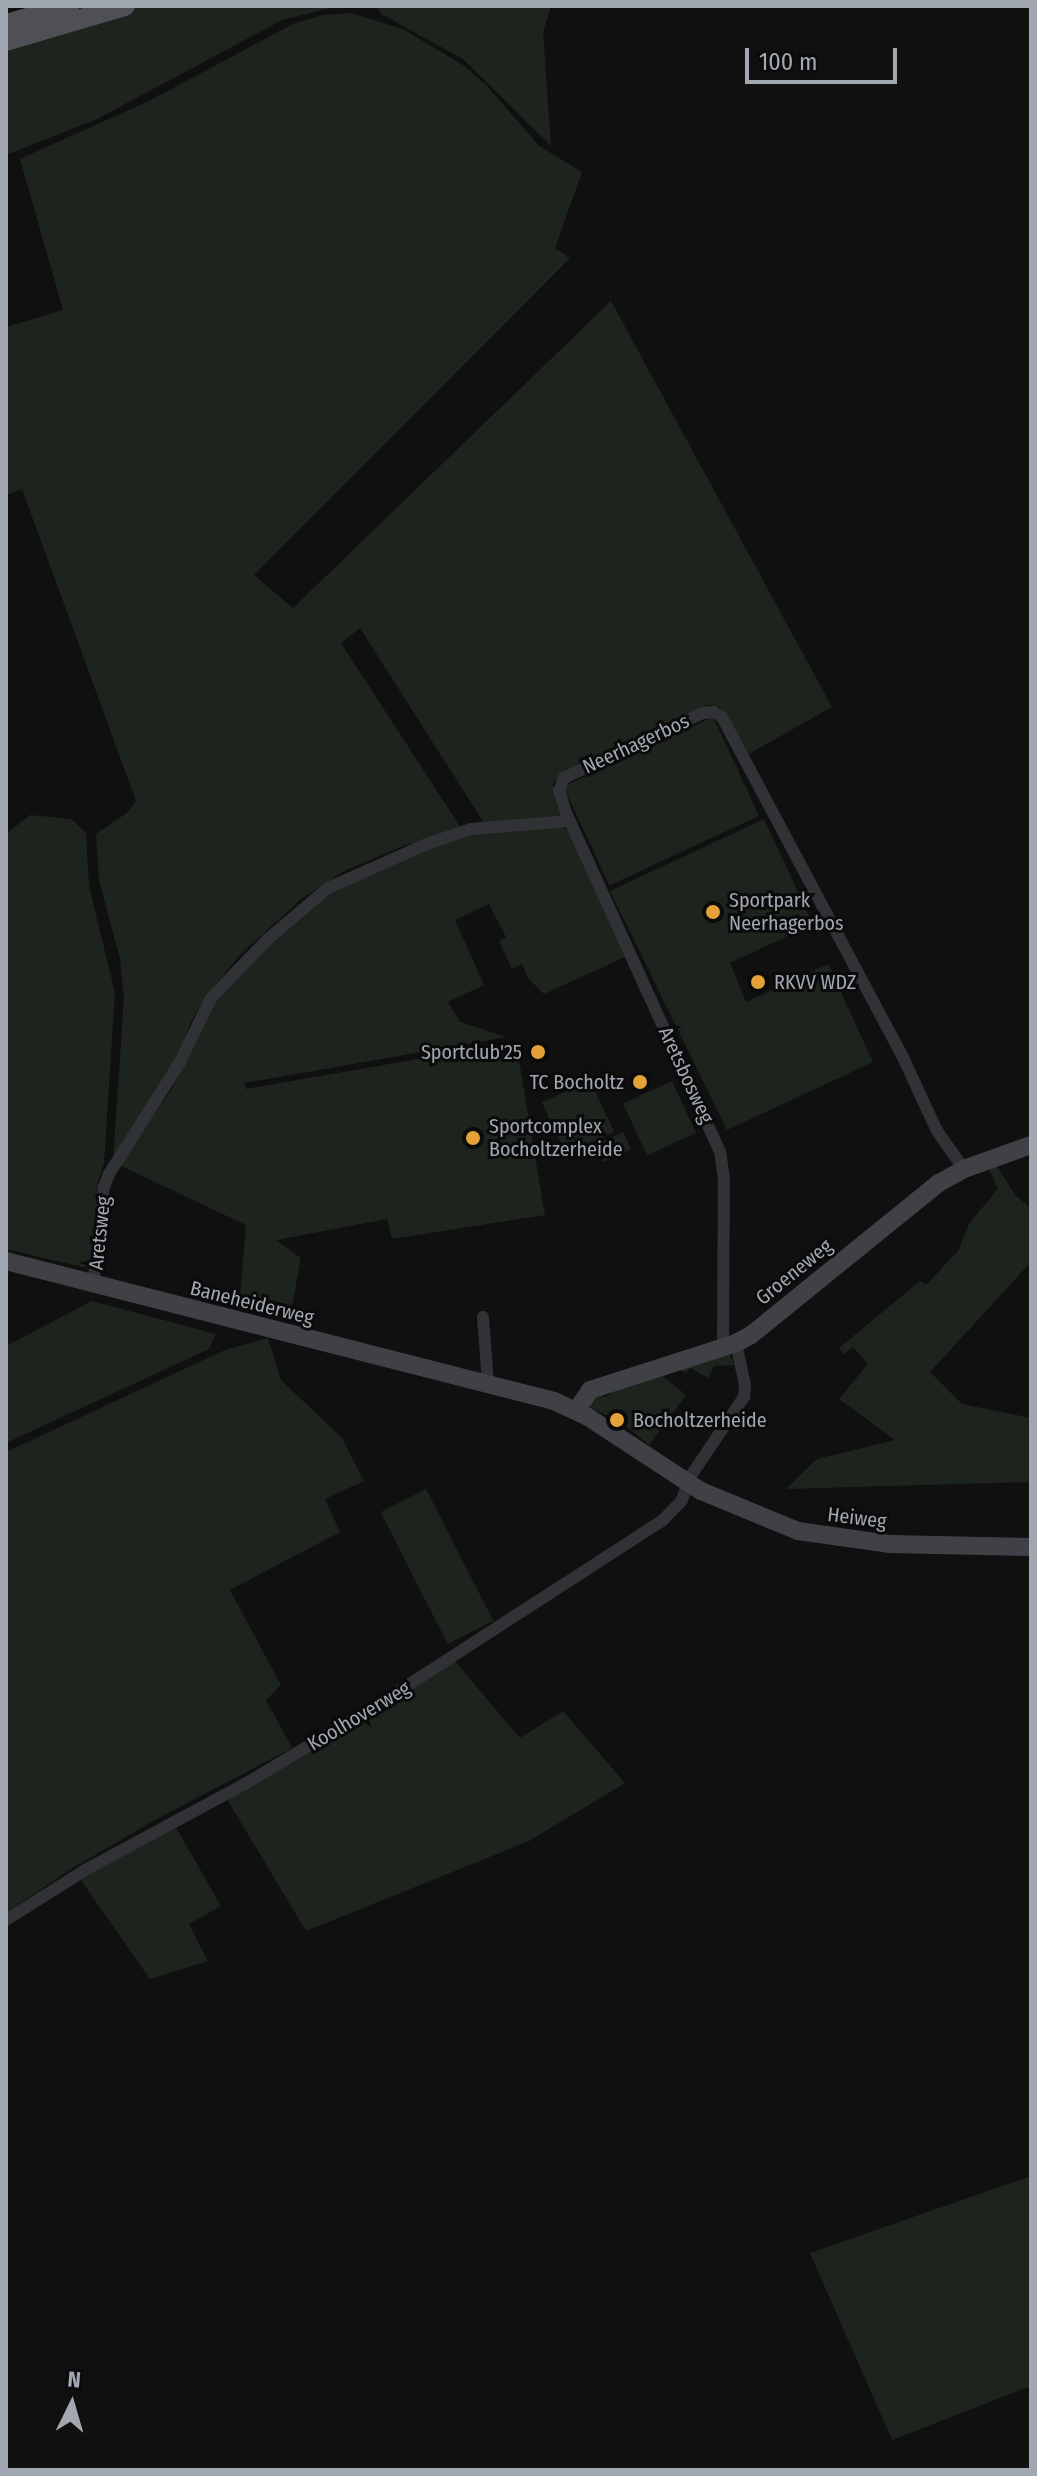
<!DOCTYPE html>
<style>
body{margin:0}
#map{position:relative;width:1037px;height:2476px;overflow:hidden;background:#101011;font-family:"Fira Sans Condensed",sans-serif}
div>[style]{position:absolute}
.green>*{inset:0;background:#1d241d;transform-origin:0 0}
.street>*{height:12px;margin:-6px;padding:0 6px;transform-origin:6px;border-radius:6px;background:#313236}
.secondary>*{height:18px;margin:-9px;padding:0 9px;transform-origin:9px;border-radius:9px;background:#404146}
.primary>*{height:20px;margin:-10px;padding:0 10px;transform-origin:10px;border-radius:10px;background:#4e5055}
.dots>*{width:22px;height:22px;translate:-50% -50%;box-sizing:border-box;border:4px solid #0b0b0c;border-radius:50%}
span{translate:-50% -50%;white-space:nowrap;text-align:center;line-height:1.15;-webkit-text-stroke:6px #0b0b0c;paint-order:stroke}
.street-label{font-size:20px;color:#a2a8b1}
.poi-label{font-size:20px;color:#a2a8b1}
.left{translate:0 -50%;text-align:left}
.right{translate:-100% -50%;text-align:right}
.frame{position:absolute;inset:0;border:8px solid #a2a8b1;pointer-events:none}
.north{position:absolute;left:32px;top:2364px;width:80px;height:80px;-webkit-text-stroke:6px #0b0b0c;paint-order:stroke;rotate:5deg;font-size:22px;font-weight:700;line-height:32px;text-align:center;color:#a2a8b1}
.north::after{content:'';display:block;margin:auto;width:28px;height:36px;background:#a2a8b1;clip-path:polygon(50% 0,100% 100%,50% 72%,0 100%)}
.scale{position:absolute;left:745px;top:48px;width:152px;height:36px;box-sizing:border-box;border:4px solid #a2a8b1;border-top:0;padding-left:10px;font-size:24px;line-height:28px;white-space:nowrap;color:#a2a8b1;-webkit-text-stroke:6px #0b0b0c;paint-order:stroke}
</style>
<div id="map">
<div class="green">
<div style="clip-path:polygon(134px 6px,339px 6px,282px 20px,97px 119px,6px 155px,6px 44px)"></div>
<div style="clip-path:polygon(376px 6px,551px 6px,543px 33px,551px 146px,463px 59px,381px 14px)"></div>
<div style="clip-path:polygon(351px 13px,403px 29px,466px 67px,487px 86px,539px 146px,582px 172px,555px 248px,570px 258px,254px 575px,293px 608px,611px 301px,832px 707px,747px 755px,720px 707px,709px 705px,560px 776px,553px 784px,553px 791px,561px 817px,484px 823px,360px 628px,341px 643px,461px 828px,401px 847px,344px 871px,300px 900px,240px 955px,206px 996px,192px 1020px,168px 1080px,113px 1161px,124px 998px,120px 959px,99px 880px,96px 834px,127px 813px,136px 801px,22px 489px,6px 495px,6px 327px,63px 310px,20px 159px,149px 101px,293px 24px,323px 15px)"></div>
<div style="left:713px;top:717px;width:109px;height:165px;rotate:65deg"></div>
<div style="clip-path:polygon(30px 815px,71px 819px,86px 833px,89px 886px,115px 993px,104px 1164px,98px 1181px,91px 1269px,6px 1249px,6px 834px)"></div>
<div style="clip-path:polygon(764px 819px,813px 924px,730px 963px,746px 1002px,828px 964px,873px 1062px,727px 1130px,610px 891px)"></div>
<div style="clip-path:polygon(562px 826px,570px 832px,625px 957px,544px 994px,528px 978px,522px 964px,512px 969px,499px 941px,506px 937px,489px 904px,455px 920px,484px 985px,448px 1002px,460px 1022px,506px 1037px,245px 1083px,246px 1089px,516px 1042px,545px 1215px,392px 1239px,387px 1219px,276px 1240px,301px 1258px,289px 1322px,239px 1307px,246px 1225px,119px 1165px,173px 1087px,212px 999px,325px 893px,462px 835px)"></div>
<div style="left:590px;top:1080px;width:57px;height:53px;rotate:65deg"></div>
<div style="left:672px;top:1081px;width:57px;height:54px;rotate:65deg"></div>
<div style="left:623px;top:1132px;width:19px;height:30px;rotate:65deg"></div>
<div style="clip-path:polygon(996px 1165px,1016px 1196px,1031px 1208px,1031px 1262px,930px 1372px,962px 1404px,1031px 1418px,1031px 1482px,786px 1489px,817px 1459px,895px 1440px,839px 1399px,868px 1364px,853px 1347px,844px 1354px,839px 1348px,920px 1281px,926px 1285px,958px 1251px,970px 1222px,998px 1189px,988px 1168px)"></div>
<div style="clip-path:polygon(92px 1301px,216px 1334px,209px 1349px,6px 1443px,6px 1346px)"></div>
<div style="clip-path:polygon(268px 1338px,281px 1380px,342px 1438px,364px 1481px,325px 1499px,340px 1532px,230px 1590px,281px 1685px,266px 1700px,292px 1748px,155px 1820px,71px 1869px,6px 1913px,6px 1452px,225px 1350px)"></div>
<div style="clip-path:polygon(730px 1354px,734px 1365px,714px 1366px,708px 1378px,690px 1368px,686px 1373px,676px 1368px)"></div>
<div style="clip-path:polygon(660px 1374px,686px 1395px,649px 1445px,621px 1422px,591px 1408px,589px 1402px,601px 1392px,603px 1397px,610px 1395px,609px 1391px)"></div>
<div style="left:426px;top:1489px;width:148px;height:51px;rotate:63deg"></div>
<div style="clip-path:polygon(454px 1660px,520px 1738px,563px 1711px,625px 1783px,529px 1841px,306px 1931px,225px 1796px)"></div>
<div style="clip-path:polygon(173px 1822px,221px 1906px,189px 1924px,208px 1961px,150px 1979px,78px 1876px)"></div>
<div style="clip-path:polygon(1031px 2176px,1031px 2386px,892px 2440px,810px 2253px)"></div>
</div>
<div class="street">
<div style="left:93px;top:1286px;width:100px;rotate:-83.7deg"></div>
<div style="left:104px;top:1187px;width:14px;rotate:-69deg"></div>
<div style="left:109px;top:1174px;width:133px;rotate:-57.6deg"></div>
<div style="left:180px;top:1062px;width:71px;rotate:-64.2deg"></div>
<div style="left:211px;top:998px;width:82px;rotate:-46deg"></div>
<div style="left:268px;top:939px;width:79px;rotate:-40.4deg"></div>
<div style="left:328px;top:888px;width:108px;rotate:-24deg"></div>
<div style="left:427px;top:844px;width:46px;rotate:-18.8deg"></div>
<div style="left:471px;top:829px;width:99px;rotate:-4.6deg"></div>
<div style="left:483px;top:1317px;width:66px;rotate:85.7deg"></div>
<div style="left:723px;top:1347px;width:168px;rotate:-89.7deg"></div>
<div style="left:724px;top:1179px;width:27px;rotate:-98deg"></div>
<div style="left:720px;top:1152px;width:372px;rotate:-114.4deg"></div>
<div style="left:566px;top:813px;width:24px;rotate:-107deg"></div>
<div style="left:559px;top:790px;width:13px;rotate:-67deg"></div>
<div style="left:564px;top:778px;width:153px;rotate:-25.1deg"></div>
<div style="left:703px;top:713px;width:11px;rotate:-5deg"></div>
<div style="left:714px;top:712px;width:9px;rotate:32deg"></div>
<div style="left:722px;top:717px;width:381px;rotate:62deg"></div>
<div style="left:901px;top:1053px;width:86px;rotate:65.2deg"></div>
<div style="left:937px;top:1131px;width:47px;rotate:54.6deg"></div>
<div style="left:6px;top:1920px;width:93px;rotate:-32.3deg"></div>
<div style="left:85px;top:1870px;width:182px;rotate:-28.3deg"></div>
<div style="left:245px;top:1784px;width:163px;rotate:-31deg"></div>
<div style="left:385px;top:1700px;width:330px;rotate:-32.9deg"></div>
<div style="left:662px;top:1521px;width:29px;rotate:-46deg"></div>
<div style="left:682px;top:1500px;width:24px;rotate:-71deg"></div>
<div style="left:690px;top:1477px;width:97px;rotate:-56deg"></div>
<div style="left:744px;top:1397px;width:12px;rotate:-85deg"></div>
<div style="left:745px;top:1385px;width:43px;rotate:-102.1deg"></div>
</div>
<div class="secondary">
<div style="left:6px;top:1261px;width:566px;rotate:14.33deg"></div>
<div style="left:554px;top:1401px;width:38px;rotate:25deg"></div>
<div style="left:588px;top:1417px;width:135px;rotate:33.2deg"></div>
<div style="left:701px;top:1491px;width:105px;rotate:22.4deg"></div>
<div style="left:798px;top:1531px;width:92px;rotate:8.1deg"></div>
<div style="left:889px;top:1544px;width:142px;rotate:1.2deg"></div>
<div style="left:576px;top:1411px;width:25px;rotate:-56deg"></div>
<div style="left:590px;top:1390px;width:153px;rotate:-17.8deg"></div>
<div style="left:736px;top:1343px;width:17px;rotate:-28deg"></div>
<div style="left:751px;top:1335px;width:242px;rotate:-39deg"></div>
<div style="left:939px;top:1183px;width:29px;rotate:-29deg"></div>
<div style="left:964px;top:1169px;width:71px;rotate:-19.7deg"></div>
</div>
<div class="primary">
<div style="left:6px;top:24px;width:66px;rotate:-15.9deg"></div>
<div style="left:6px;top:41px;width:124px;rotate:-16.4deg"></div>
</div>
<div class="dots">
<div style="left:713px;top:912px;background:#e3a137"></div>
<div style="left:758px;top:982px;background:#e3a137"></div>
<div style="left:538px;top:1052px;background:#e3a137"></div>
<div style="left:640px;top:1082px;background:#e3a137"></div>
<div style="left:473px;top:1138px;background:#e3a137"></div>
<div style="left:617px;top:1420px;background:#e3a137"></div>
</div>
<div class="street-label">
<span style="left:636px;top:744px;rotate:-25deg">Neerhagerbos</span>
<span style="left:686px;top:1075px;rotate:65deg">Aretsbosweg</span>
<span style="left:100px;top:1233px;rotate:-84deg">Aretsweg</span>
<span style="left:794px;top:1272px;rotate:-39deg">Groeneweg</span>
<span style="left:252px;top:1303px;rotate:14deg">Baneheiderweg</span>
<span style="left:857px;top:1518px;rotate:7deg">Heiweg</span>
<span style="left:359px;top:1716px;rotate:-31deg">Koolhoverweg</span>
</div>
<div class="poi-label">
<span class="left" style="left:729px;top:912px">Sportpark<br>Neerhagerbos</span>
<span class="left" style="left:774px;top:982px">RKVV WDZ</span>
<span class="right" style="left:522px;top:1052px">Sportclub'25</span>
<span class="right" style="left:624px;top:1082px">TC Bocholtz</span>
<span class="left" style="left:489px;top:1138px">Sportcomplex<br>Bocholtzerheide</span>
<span class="left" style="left:633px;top:1420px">Bocholtzerheide</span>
</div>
<div class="frame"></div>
<div class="north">N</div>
<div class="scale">100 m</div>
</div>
